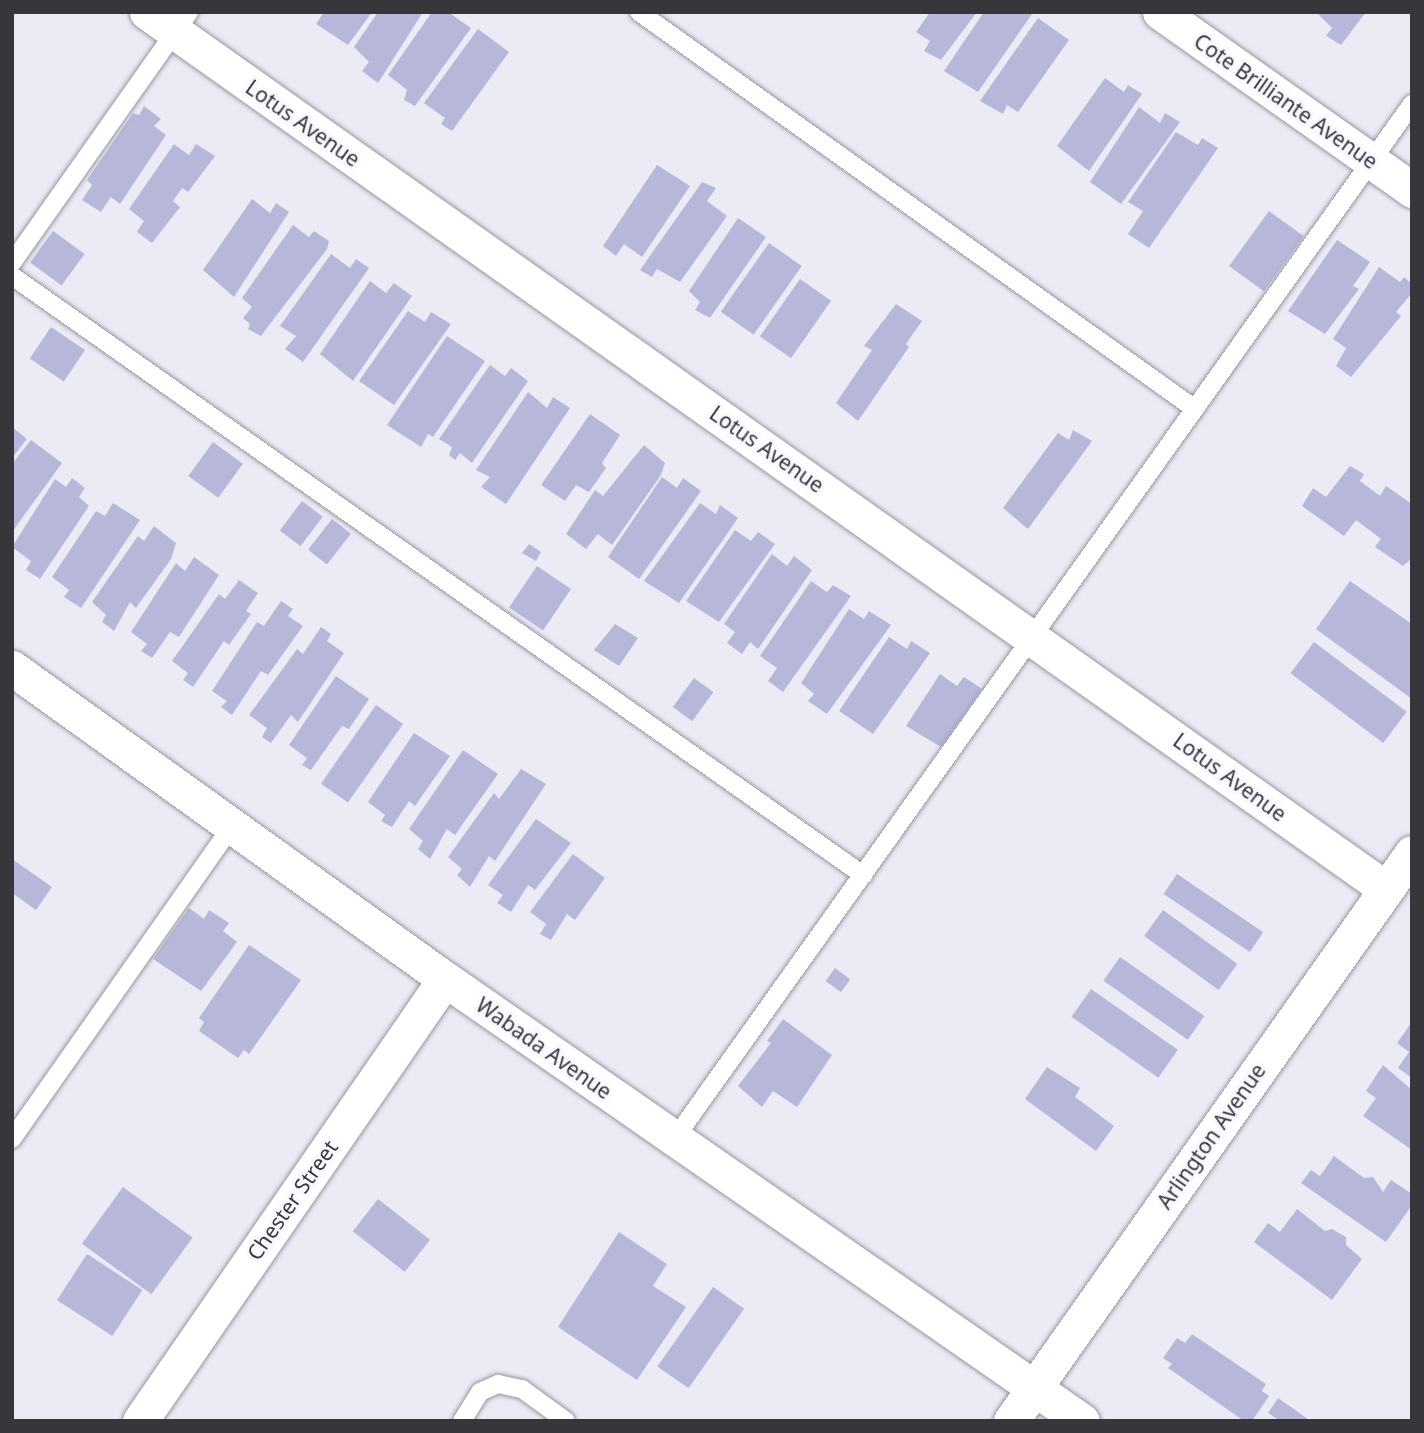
<!DOCTYPE html>
<style>
body{margin:0}
#map{position:relative;width:1424px;height:1433px;overflow:hidden;background:#ebebf6;font-family:"Noto Sans",sans-serif}
div>[style]{position:absolute}
.building>*{inset:0;background:#b7b8d9;transform-origin:0 0}
.roads{filter:drop-shadow(0 0 2px #9697a0) drop-shadow(0 0 2px #9697a0)}
.service>*{height:18px;margin:-9px;padding:0 9px;transform-origin:9px;border-radius:9px;background:#fff}
.minor>*{height:35px;margin:-17.5px;padding:0 17.5px;transform-origin:17.5px;border-radius:17.5px;background:#fff}
span{translate:-50% -50%;white-space:nowrap;text-align:center;line-height:1.15;-webkit-text-stroke:7px #f8f9ff;paint-order:stroke}
.street-label{font-size:21px;color:#37373b}
.frame{position:absolute;inset:0;border:14px solid #37373b;pointer-events:none}
</style>
<div id="map">
<div class="building">
<div style="clip-path:polygon(324px 12px,372px 12px,348px 45px,316px 24px)"></div>
<div style="clip-path:polygon(378px 12px,423px 12px,378px 83px,362px 71px,369px 62px,354px 47px)"></div>
<div style="clip-path:polygon(432px 12px,448px 12px,471px 28px,415px 106px,404px 100px,407px 90px,388px 75px)"></div>
<div style="clip-path:polygon(930px 12px,977px 12px,941px 60px,924px 51px,930px 41px,916px 32px)"></div>
<div style="clip-path:polygon(984px 12px,1032px 14px,978px 92px,944px 71px)"></div>
<div style="clip-path:polygon(1316px 12px,1366px 12px,1341px 45px,1326px 36px,1332px 28px)"></div>
<div style="clip-path:polygon(1038px 18px,1069px 40px,1018px 112px,1007px 105px,1003px 114px,980px 101px)"></div>
<div style="clip-path:polygon(478px 29px,509px 52px,452px 131px,441px 124px,445px 118px,424px 103px)"></div>
<div style="clip-path:polygon(1105px 78px,1124px 92px,1128px 85px,1142px 94px,1089px 171px,1057px 146px)"></div>
<div style="clip-path:polygon(144px 106px,161px 119px,154px 126px,166px 135px,120px 204px,111px 197px,101px 212px,82px 200px,92px 185px,87px 180px,133px 113px,139px 115px)"></div>
<div style="clip-path:polygon(1139px 107px,1160px 123px,1165px 113px,1180px 122px,1121px 204px,1090px 182px)"></div>
<div style="clip-path:polygon(1176px 132px,1198px 145px,1202px 138px,1218px 148px,1149px 248px,1128px 234px,1143px 211px,1128px 202px)"></div>
<div style="clip-path:polygon(174px 144px,189px 155px,196px 144px,215px 156px,188px 192px,182px 188px,173px 201px,180px 207px,152px 243px,137px 232px,144px 221px,129px 209px)"></div>
<div style="clip-path:polygon(657px 165px,690px 186px,642px 257px,624px 244px,616px 256px,603px 246px)"></div>
<div style="clip-path:polygon(702px 182px,716px 188px,707px 201px,727px 216px,680px 282px,657px 269px,652px 277px,640px 270px)"></div>
<div style="clip-path:polygon(252px 199px,270px 213px,276px 203px,289px 212px,234px 297px,203px 270px)"></div>
<div style="left:1269px;top:211px;width:43px;height:68px;rotate:36deg"></div>
<div style="clip-path:polygon(738px 218px,766px 237px,710px 318px,695px 310px,700px 302px,689px 291px)"></div>
<div style="clip-path:polygon(293px 225px,309px 237px,314px 231px,329px 241px,327px 249px,261px 336px,248px 329px,250px 324px,243px 318px,252px 307px,242px 298px)"></div>
<div style="left:53px;top:231px;width:39px;height:39px;rotate:36deg"></div>
<div style="clip-path:polygon(1337px 240px,1370px 262px,1353px 286px,1359px 289px,1325px 334px,1288px 311px)"></div>
<div style="left:769px;top:243px;width:40px;height:84px;rotate:35deg"></div>
<div style="clip-path:polygon(331px 254px,350px 268px,356px 259px,369px 268px,303px 362px,285px 349px,296px 336px,280px 326px)"></div>
<div style="clip-path:polygon(1379px 267px,1400px 282px,1404px 277px,1412px 284px,1412px 293px,1396px 312px,1401px 316px,1351px 377px,1336px 366px,1346px 348px,1333px 339px)"></div>
<div style="left:800px;top:279px;width:38px;height:70px;rotate:35deg"></div>
<div style="clip-path:polygon(370px 281px,386px 293px,394px 283px,412px 296px,353px 381px,320px 354px)"></div>
<div style="clip-path:polygon(896px 304px,922px 321px,906px 344px,909px 347px,858px 421px,836px 403px,872px 350px,864px 346px)"></div>
<div style="clip-path:polygon(408px 311px,425px 322px,431px 312px,451px 324px,394px 405px,359px 381px)"></div>
<div style="left:51px;top:327px;width:41px;height:38px;rotate:34deg"></div>
<div style="clip-path:polygon(447px 336px,485px 361px,433px 437px,428px 434px,421px 447px,387px 425px)"></div>
<div style="clip-path:polygon(490px 365px,505px 376px,511px 368px,528px 381px,472px 463px,460px 453px,455px 460px,449px 455px,452px 447px,439px 439px)"></div>
<div style="clip-path:polygon(528px 392px,547px 408px,553px 397px,570px 408px,506px 504px,481px 487px,490px 477px,476px 470px)"></div>
<div style="clip-path:polygon(590px 414px,620px 435px,602px 463px,606px 468px,589px 492px,576px 485px,565px 501px,541px 485px)"></div>
<div style="clip-path:polygon(12px 427px,27px 439px,12px 458px)"></div>
<div style="clip-path:polygon(1073px 430px,1092px 441px,1028px 529px,1003px 508px,1058px 433px,1069px 440px)"></div>
<div style="clip-path:polygon(31px 440px,62px 463px,12px 532px,12px 464px)"></div>
<div style="left:213px;top:442px;width:37px;height:42px;rotate:36deg"></div>
<div style="clip-path:polygon(644px 445px,665px 463px,661px 475px,612px 545px,598px 534px,586px 549px,566px 534px,595px 490px,603px 496px)"></div>
<div style="clip-path:polygon(1350px 466px,1364px 474px,1360px 481px,1380px 496px,1386px 486px,1412px 504px,1412px 558px,1403px 566px,1375px 547px,1381px 539px,1356px 520px,1344px 536px,1302px 506px,1313px 488px,1326px 497px)"></div>
<div style="clip-path:polygon(662px 477px,677px 488px,683px 478px,701px 491px,639px 579px,608px 557px)"></div>
<div style="clip-path:polygon(72px 478px,85px 488px,79px 497px,89px 506px,40px 579px,26px 570px,31px 561px,12px 547px,55px 479px,66px 487px)"></div>
<div style="left:302px;top:501px;width:26px;height:37px;rotate:37deg"></div>
<div style="clip-path:polygon(113px 503px,140px 520px,81px 608px,64px 597px,69px 590px,52px 577px,96px 511px,105px 516px)"></div>
<div style="clip-path:polygon(700px 503px,716px 514px,720px 505px,738px 518px,679px 603px,644px 581px)"></div>
<div style="left:332px;top:519px;width:24px;height:39px;rotate:38deg"></div>
<div style="clip-path:polygon(154px 526px,176px 543px,171px 559px,136px 608px,130px 602px,114px 631px,102px 622px,106px 615px,92px 602px,138px 536px,144px 541px)"></div>
<div style="clip-path:polygon(735px 530px,751px 541px,758px 532px,775px 544px,719px 622px,686px 601px)"></div>
<div style="clip-path:polygon(529px 544px,541px 552px,536px 561px,522px 553px)"></div>
<div style="clip-path:polygon(772px 554px,787px 566px,794px 556px,812px 570px,758px 649px,750px 642px,742px 654px,727px 643px,735px 632px,724px 624px)"></div>
<div style="clip-path:polygon(194px 557px,219px 575px,179px 637px,170px 632px,152px 658px,141px 651px,147px 644px,131px 632px,176px 563px,185px 571px)"></div>
<div style="left:537px;top:566px;width:41px;height:50px;rotate:34deg"></div>
<div style="clip-path:polygon(239px 580px,258px 593px,246px 611px,251px 614px,229px 645px,224px 641px,193px 687px,183px 680px,188px 673px,172px 661px,219px 594px,225px 599px)"></div>
<div style="clip-path:polygon(811px 581px,827px 592px,833px 585px,851px 596px,783px 692px,768px 681px,777px 668px,760px 656px)"></div>
<div style="clip-path:polygon(1350px 581px,1412px 624px,1412px 699px,1316px 629px)"></div>
<div style="clip-path:polygon(281px 601px,293px 609px,288px 616px,303px 626px,268px 675px,261px 671px,232px 715px,221px 707px,227px 701px,212px 691px,257px 622px,264px 626px)"></div>
<div style="clip-path:polygon(849px 609px,864px 619px,869px 611px,891px 625px,827px 714px,808px 701px,814px 694px,801px 683px)"></div>
<div style="clip-path:polygon(615px 624px,638px 638px,619px 666px,594px 650px)"></div>
<div style="clip-path:polygon(321px 627px,331px 634px,327px 641px,344px 653px,298px 722px,291px 715px,271px 743px,262px 737px,267px 728px,249px 715px,297px 649px,303px 654px)"></div>
<div style="clip-path:polygon(889px 637px,907px 649px,911px 641px,930px 653px,873px 734px,839px 711px)"></div>
<div style="left:1314px;top:642px;width:116px;height:39px;rotate:37deg"></div>
<div style="clip-path:polygon(940px 674px,957px 686px,964px 677px,982px 689px,941px 747px,906px 726px)"></div>
<div style="clip-path:polygon(336px 676px,369px 699px,349px 729px,342px 726px,311px 770px,302px 765px,307px 758px,289px 745px)"></div>
<div style="left:694px;top:678px;width:24px;height:36px;rotate:36deg"></div>
<div style="left:376px;top:705px;width:33px;height:96px;rotate:35deg"></div>
<div style="clip-path:polygon(414px 733px,450px 756px,415px 806px,409px 801px,392px 827px,381px 821px,385px 815px,368px 802px)"></div>
<div style="clip-path:polygon(463px 750px,498px 774px,455px 835px,447px 829px,430px 859px,418px 849px,423px 841px,409px 829px)"></div>
<div style="clip-path:polygon(521px 769px,546px 784px,495px 861px,489px 856px,470px 887px,457px 875px,462px 869px,448px 857px,494px 793px,499px 799px)"></div>
<div style="clip-path:polygon(536px 819px,571px 843px,535px 890px,528px 885px,511px 912px,497px 903px,503px 895px,488px 885px)"></div>
<div style="clip-path:polygon(573px 854px,605px 878px,575px 920px,567px 914px,551px 940px,540px 934px,546px 924px,530px 912px)"></div>
<div style="clip-path:polygon(12px 859px,52px 887px,36px 910px,12px 893px)"></div>
<div style="left:1177px;top:874px;width:104px;height:24px;rotate:34deg"></div>
<div style="clip-path:polygon(189px 908px,204px 919px,209px 910px,229px 923px,223px 931px,237px 942px,201px 991px,153px 959px)"></div>
<div style="left:1163px;top:910px;width:92px;height:32px;rotate:36deg"></div>
<div style="clip-path:polygon(249px 945px,301px 980px,249px 1054px,244px 1050px,238px 1058px,199px 1031px,204px 1022px,199px 1018px)"></div>
<div style="left:1120px;top:957px;width:103px;height:29px;rotate:35deg"></div>
<div style="left:835px;top:968px;width:19px;height:16px;rotate:36deg"></div>
<div style="left:1091px;top:989px;width:106px;height:34px;rotate:35deg"></div>
<div style="clip-path:polygon(783px 1019px,832px 1055px,797px 1107px,773px 1091px,762px 1107px,738px 1086px,771px 1043px,767px 1041px)"></div>
<div style="clip-path:polygon(1412px 1022px,1412px 1078px,1398px 1068px,1409px 1052px,1397px 1043px)"></div>
<div style="clip-path:polygon(1383px 1065px,1412px 1090px,1412px 1150px,1363px 1116px,1376px 1098px,1366px 1091px)"></div>
<div style="clip-path:polygon(1047px 1067px,1080px 1088px,1075px 1097px,1114px 1126px,1096px 1151px,1025px 1099px)"></div>
<div style="clip-path:polygon(1334px 1156px,1364px 1178px,1373px 1177px,1383px 1192px,1391px 1180px,1412px 1194px,1412px 1205px,1386px 1242px,1301px 1183px,1311px 1170px,1320px 1176px)"></div>
<div style="left:123px;top:1187px;width:86px;height:70px;rotate:36deg"></div>
<div style="left:378px;top:1199px;width:66px;height:41px;rotate:38deg"></div>
<div style="clip-path:polygon(1297px 1209px,1325px 1231px,1332px 1229px,1346px 1237px,1346px 1245px,1362px 1259px,1332px 1300px,1254px 1242px,1268px 1223px,1280px 1232px)"></div>
<div style="clip-path:polygon(619px 1232px,667px 1264px,653px 1286px,686px 1307px,637px 1380px,558px 1327px)"></div>
<div style="left:87px;top:1254px;width:66px;height:55px;rotate:33deg"></div>
<div style="left:713px;top:1287px;width:38px;height:97px;rotate:35deg"></div>
<div style="clip-path:polygon(1192px 1334px,1266px 1384px,1262px 1391px,1269px 1396px,1252px 1421px,1244px 1421px,1168px 1368px,1172px 1364px,1163px 1358px,1177px 1338px,1185px 1343px)"></div>
<div style="clip-path:polygon(1278px 1398px,1308px 1419px,1307px 1421px,1280px 1421px,1268px 1413px)"></div>
</div>
<div class="roads">
<div class="service">
<div style="left:639px;top:12px;width:683px;rotate:35.53deg"></div>
<div style="left:12px;top:263px;width:307px;rotate:-54.8deg"></div>
<div style="left:12px;top:276px;width:1041px;rotate:35.14deg"></div>
<div style="left:675px;top:1138px;width:1270px;rotate:-54.52deg"></div>
<div style="left:12px;top:1139px;width:383px;rotate:-54.9deg"></div>
<div style="left:462px;top:1421px;width:34px;rotate:-58deg"></div>
<div style="left:480px;top:1392px;width:20px;rotate:-24deg"></div>
<div style="left:498px;top:1384px;width:25px;rotate:12deg"></div>
<div style="left:522px;top:1389px;width:54px;rotate:36deg"></div>
</div>
<div class="minor">
<div style="left:147px;top:12px;width:1518px;rotate:35.29deg"></div>
<div style="left:1160px;top:12px;width:309px;rotate:35.2deg"></div>
<div style="left:12px;top:668px;width:533px;rotate:35.69deg"></div>
<div style="left:445px;top:979px;width:775px;rotate:34.76deg"></div>
<div style="left:140px;top:1421px;width:537px;rotate:-55.39deg"></div>
<div style="left:1011px;top:1421px;width:695px;rotate:-54.78deg"></div>
</div>
</div>
<div class="street-label">
<span style="left:1286px;top:101px;rotate:35deg">Cote Brilliante Avenue</span>
<span style="left:303px;top:123px;rotate:35deg">Lotus Avenue</span>
<span style="left:767px;top:449px;rotate:35deg">Lotus Avenue</span>
<span style="left:1230px;top:777px;rotate:36deg">Lotus Avenue</span>
<span style="left:544px;top:1048px;rotate:35deg">Wabada Avenue</span>
<span style="left:1211px;top:1136px;rotate:-55deg">Arlington Avenue</span>
<span style="left:292px;top:1200px;rotate:-55deg">Chester Street</span>
</div>
<div class="frame"></div>
</div>
